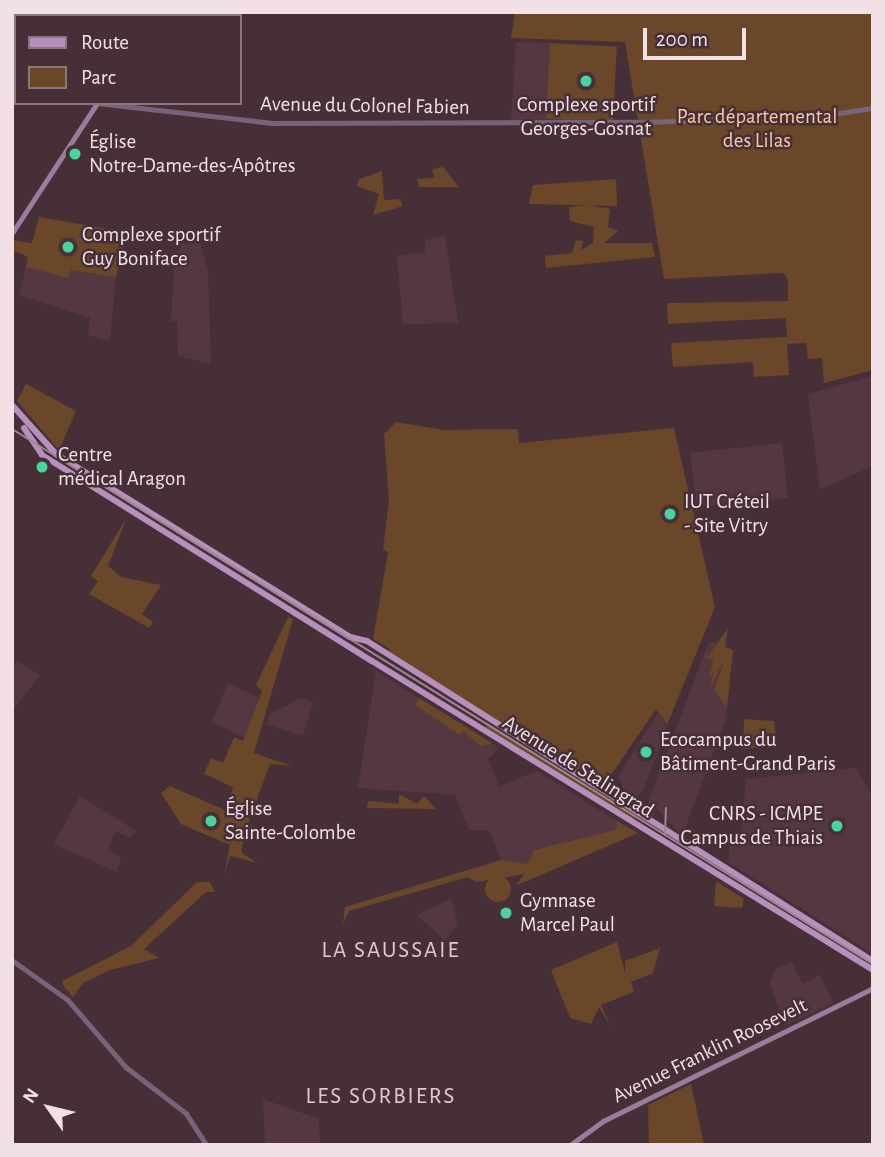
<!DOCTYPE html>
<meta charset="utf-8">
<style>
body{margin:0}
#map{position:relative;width:885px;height:1157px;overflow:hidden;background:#472f38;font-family:"Alegreya Sans",sans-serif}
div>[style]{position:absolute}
.built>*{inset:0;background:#553742;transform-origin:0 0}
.green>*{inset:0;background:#694728;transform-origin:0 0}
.round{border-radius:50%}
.tertiary>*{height:4.5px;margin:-2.25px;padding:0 2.25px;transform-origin:2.25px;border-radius:2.25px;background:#77647a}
.secondary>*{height:5px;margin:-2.5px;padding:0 2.5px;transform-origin:2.5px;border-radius:2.5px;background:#9b7c9f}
.primary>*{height:6px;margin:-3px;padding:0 3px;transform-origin:3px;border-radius:3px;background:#b68fbc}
.tram>*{height:2px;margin:-1px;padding:0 1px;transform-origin:1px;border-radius:1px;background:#9c888f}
.dots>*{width:19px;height:19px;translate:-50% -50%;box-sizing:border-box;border:4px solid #472f38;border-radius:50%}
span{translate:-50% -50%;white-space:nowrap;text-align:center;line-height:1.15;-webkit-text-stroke:5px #472f38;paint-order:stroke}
.poi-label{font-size:21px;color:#f1e1e6}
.left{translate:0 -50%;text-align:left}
.right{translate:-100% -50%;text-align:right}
.street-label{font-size:21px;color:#f1e1e6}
.park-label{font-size:21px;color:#f7caa3}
.neighbourhood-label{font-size:23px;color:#e4c5cf;letter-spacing:2px}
.frame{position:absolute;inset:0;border:14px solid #f1e1e6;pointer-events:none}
.legend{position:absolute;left:14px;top:14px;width:228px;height:91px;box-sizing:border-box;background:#472f38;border:2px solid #8b767e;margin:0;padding:9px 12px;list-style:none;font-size:21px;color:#f1e1e6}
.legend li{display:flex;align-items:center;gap:14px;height:35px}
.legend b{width:35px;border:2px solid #8b767e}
.north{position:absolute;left:14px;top:1073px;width:70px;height:70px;-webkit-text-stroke:5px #472f38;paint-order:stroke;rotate:304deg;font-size:19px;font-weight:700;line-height:28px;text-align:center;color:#f1e1e6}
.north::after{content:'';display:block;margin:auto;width:24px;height:32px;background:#f1e1e6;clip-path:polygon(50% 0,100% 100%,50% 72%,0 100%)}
.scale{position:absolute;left:643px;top:28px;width:103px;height:32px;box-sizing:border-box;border:4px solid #f1e1e6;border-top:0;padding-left:9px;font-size:21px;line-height:24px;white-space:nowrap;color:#f1e1e6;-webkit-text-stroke:5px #472f38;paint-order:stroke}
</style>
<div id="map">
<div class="built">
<div style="clip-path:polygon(516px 42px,550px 43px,551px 119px,511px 122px)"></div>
<div style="clip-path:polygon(445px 236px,458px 323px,403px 324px,397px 256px,425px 252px,425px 240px)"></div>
<div style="clip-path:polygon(200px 243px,208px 272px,211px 364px,178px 356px,177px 321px,171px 321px,175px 257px,182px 244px)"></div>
<div style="clip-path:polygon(26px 267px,68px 277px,70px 270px,116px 277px,110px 341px,88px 335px,90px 318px,19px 295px)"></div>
<div style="clip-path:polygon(873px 376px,873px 466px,820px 489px,808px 394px)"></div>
<div style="left:782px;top:443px;width:55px;height:92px;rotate:84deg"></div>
<div style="clip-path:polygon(709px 641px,733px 650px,725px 721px,682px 836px,657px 809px,652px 817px,644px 813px)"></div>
<div style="clip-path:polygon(18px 661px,40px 675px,12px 712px,12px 667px)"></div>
<div style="clip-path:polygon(376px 671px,499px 748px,488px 759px,499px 786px,537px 771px,617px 821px,617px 830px,528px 864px,504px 865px,489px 830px,469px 830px,455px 795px,358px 788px)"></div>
<div style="clip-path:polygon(228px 683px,259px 698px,245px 738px,212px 722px)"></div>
<div style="clip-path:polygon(301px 698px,313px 702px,303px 736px,266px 724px,270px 714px)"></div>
<div style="clip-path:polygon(658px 713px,667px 727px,642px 793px,629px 800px,618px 777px)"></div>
<div style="clip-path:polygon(856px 768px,873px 798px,873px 954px,728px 862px,730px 843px,740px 844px,746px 779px)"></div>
<div style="clip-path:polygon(80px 796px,136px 831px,130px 838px,116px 831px,107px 849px,121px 858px,117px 872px,54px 844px)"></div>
<div style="clip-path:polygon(451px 899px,458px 924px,445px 940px,416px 915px)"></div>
<div style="clip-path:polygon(792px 963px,803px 984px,820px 975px,833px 1003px,785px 1026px,770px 983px,776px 968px)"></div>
<div style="clip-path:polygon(263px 1099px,319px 1119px,320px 1145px,265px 1145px)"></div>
</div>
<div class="green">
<div style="clip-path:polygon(515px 12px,873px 12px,873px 370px,824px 383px,822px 358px,808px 359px,806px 343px,787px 344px,789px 375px,754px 377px,753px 362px,673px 367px,671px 343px,787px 337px,786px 318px,668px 324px,667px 303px,788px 301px,788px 281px,784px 273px,664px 279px,625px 42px,511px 38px)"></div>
<div style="left:550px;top:43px;width:67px;height:76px;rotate:3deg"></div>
<div style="clip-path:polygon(443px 167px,459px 187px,419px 187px,417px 179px,434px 178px,432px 169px)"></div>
<div style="clip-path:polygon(382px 171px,384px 200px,400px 199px,403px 206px,373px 215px,379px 194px,357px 186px,359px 179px)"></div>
<div style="clip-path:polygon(616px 179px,617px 206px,529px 204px,533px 185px)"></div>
<div style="clip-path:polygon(588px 205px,610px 209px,608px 227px,618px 231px,604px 243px,652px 243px,655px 257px,546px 268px,545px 256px,572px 253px,576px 240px,583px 241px,581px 250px,593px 243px,594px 227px,570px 221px,569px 207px)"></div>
<div style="clip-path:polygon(39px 217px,127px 232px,116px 277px,71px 270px,68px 278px,26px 267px,28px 257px,12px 250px,12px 240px,32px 243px)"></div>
<div style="clip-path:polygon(26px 384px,76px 411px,59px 450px,17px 401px)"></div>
<div style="clip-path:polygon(396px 422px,443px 430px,518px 429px,519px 443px,674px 428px,715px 607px,667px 725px,656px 709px,603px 787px,387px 653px,390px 649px,373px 639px,388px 552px,383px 549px,389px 501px,384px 434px)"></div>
<div style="clip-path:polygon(127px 517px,108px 566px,121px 577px,161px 585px,142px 614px,153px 622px,149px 628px,89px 594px,98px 581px,91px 576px)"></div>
<div style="clip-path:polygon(288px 617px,293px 619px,254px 753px,292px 766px,270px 764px,247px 826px,241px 852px,257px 863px,230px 856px,224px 875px,230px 845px,181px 824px,161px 793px,170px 786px,227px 811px,233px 787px,204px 774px,211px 758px,223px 763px,234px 737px,243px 741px,262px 691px,256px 685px)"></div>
<div style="clip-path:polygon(728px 628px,725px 647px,733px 650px,727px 708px,714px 690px,725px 659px,709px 689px,715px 670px,709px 679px,713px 660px,707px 658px)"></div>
<div style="clip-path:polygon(419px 698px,465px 726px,492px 743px,481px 746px,463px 731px,460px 735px,415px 705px)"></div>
<div style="clip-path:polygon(744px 719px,774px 721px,777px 745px,743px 749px)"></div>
<div style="clip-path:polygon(488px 724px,637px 815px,633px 821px,485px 727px)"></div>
<div style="clip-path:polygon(399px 794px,417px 804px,424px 796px,436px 809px,367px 808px,368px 801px,399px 804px)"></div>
<div style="clip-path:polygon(617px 821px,638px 833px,527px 881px,516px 885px,524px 874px,477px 882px,468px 877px,349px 911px,343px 924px,345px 907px,501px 860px,528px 864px,534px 850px,616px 830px)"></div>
<div class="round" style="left:485px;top:876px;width:26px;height:26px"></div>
<div style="clip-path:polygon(716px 881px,744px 899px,742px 908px,714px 906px)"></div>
<div style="clip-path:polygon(197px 882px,210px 882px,215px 892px,206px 892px,144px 949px,159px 958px,110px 970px,83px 983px,73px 997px,64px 987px,62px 981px,131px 946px)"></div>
<div style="clip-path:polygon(617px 942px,625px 973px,625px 961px,660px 948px,653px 973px,631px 982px,634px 992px,601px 1005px,611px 1027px,599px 1007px,591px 1024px,570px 1018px,551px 970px)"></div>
<div style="clip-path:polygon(691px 1084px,704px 1145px,649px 1145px,648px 1105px)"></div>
</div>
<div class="tertiary">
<div style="left:97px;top:103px;width:176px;rotate:6.5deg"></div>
<div style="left:272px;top:123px;width:367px;rotate:-0.2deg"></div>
<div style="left:639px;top:122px;width:175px;rotate:-1.6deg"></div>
<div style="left:814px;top:117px;width:60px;rotate:-8.7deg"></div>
<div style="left:12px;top:960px;width:69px;rotate:35.5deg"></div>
<div style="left:68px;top:1000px;width:89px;rotate:49.1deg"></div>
<div style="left:126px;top:1067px;width:76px;rotate:37.5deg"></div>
<div style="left:186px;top:1113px;width:38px;rotate:57deg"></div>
</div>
<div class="secondary">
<div style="left:139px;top:12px;width:4px;rotate:76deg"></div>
<div style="left:12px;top:233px;width:155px;rotate:-56.8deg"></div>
<div style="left:570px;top:1145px;width:41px;rotate:-36deg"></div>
<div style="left:603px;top:1121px;width:301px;rotate:-26.2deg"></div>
</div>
<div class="primary">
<div style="left:12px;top:405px;width:66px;rotate:48.1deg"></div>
<div style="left:56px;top:454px;width:346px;rotate:31.9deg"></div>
<div style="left:350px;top:637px;width:17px;rotate:13deg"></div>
<div style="left:367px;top:641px;width:599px;rotate:32.31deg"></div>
<div style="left:24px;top:428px;width:32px;rotate:56deg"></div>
<div style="left:42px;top:455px;width:389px;rotate:32deg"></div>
<div style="left:372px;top:661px;width:589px;rotate:31.66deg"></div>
</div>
<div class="tram">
<div style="left:12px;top:429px;width:1014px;rotate:31.86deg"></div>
<div style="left:665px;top:835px;width:27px;rotate:-88deg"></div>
</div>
<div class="dots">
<div style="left:586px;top:81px;background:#48d49d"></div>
<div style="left:75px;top:154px;background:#48d49d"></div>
<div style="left:68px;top:247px;background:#48d49d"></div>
<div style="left:42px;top:467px;background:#48d49d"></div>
<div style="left:670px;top:514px;background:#48d49d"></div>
<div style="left:646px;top:752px;background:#48d49d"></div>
<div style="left:211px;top:821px;background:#48d49d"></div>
<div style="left:837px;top:826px;background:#48d49d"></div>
<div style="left:506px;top:913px;background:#48d49d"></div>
</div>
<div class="poi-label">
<span style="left:586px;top:117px">Complexe sportif<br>Georges-Gosnat</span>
<span class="left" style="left:89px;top:154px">Église<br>Notre-Dame-des-Apôtres</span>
<span class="left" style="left:82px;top:247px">Complexe sportif<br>Guy Boniface</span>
<span class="left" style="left:58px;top:467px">Centre<br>médical Aragon</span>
<span class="left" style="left:684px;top:514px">IUT Créteil<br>- Site Vitry</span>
<span class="left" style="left:660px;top:752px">Ecocampus du<br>Bâtiment-Grand Paris</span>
<span class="left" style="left:225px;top:821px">Église<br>Sainte-Colombe</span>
<span class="right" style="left:823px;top:826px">CNRS - ICMPE<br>Campus de Thiais</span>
<span class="left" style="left:520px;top:913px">Gymnase<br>Marcel Paul</span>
</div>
<div class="street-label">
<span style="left:365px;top:106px;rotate:1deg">Avenue du Colonel Fabien</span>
<span style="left:578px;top:767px;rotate:32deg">Avenue de Stalingrad</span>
<span style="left:710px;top:1051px;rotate:-26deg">Avenue Franklin Roosevelt</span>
</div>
<div class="park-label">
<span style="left:757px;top:129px">Parc départemental<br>des Lilas</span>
</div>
<div class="neighbourhood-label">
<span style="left:391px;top:951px">LA SAUSSAIE</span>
<span style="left:381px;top:1097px">LES SORBIERS</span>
</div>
<div class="frame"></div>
<ul class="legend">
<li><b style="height:9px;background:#b68fbc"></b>Route</li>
<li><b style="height:19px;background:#694728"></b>Parc</li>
</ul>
<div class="north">N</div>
<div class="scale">200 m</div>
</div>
